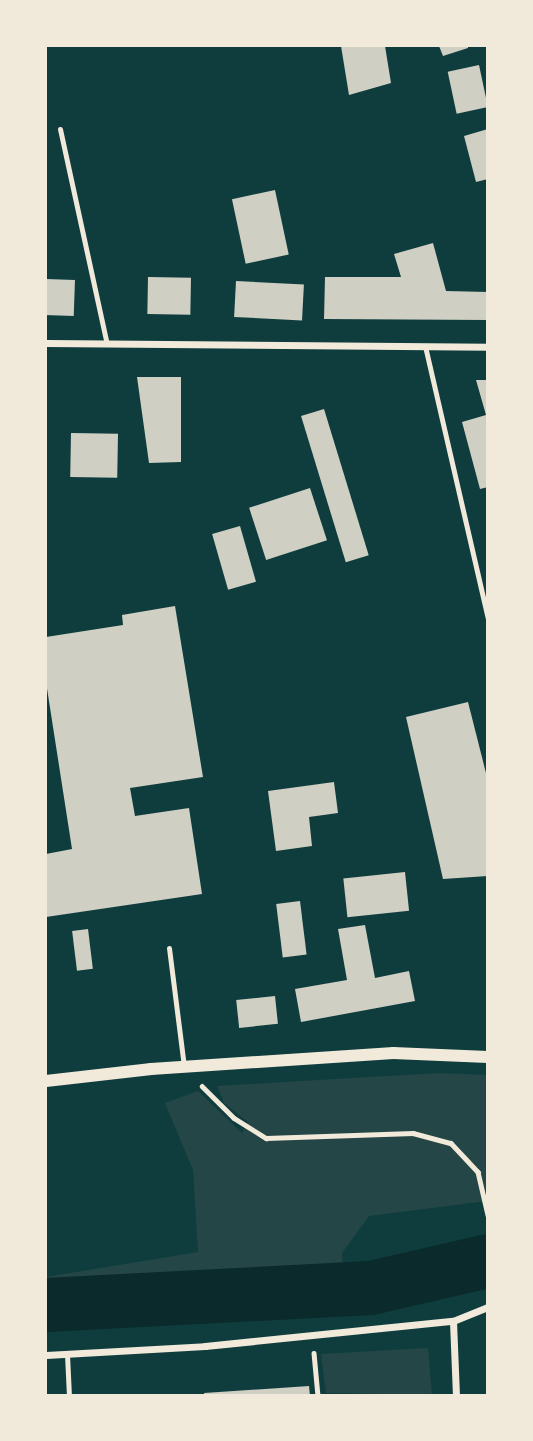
<!DOCTYPE html>
<style>
body{margin:0}
#map{position:relative;width:533px;height:1441px;overflow:hidden;background:#0f3d3e;font-family:Inter,sans-serif}
div>[style]{position:absolute}
.green>*{inset:0;background:#244646}
.river>*{height:54px;margin:-27px;padding:0 27px;transform-origin:27px;border-radius:27px;background:#0a2a2b}
.building>*{inset:0;background:#cfcfc3;transform-origin:0 0}
.path>*{height:4.5px;margin:-2.25px;padding:0 2.25px;transform-origin:2.25px;border-radius:2.25px;background:#f1e9da}
.service>*{height:5px;margin:-2.5px;padding:0 2.5px;transform-origin:2.5px;border-radius:2.5px;background:#f1e9da}
.minor>*{height:7px;margin:-3.5px;padding:0 3.5px;transform-origin:3.5px;border-radius:3.5px;background:#f1e9da}
.tertiary>*{height:12px;margin:-6px;padding:0 6px;transform-origin:6px;border-radius:6px;background:#f1e9da}
span{translate:-50% -50%;white-space:nowrap;text-align:center;line-height:1.15;-webkit-text-stroke:7px #f1e9da;paint-order:stroke}
.frame{position:absolute;inset:0;border:47px solid #f1e9da;pointer-events:none}
</style>
<div id="map">
<div class="green">
<div style="clip-path:polygon(439px 1073px,487px 1075px,487px 1201px,369px 1216px,342px 1253px,346px 1308px,46px 1328px,46px 1277px,198px 1252px,193px 1170px,165px 1103px,198px 1091px,242px 1133px,248px 1122px,224px 1103px,217px 1086px)"></div>
<div style="clip-path:polygon(428px 1348px,432px 1395px,326px 1393px,321px 1354px)"></div>
</div>
<div class="river">
<div style="left:46px;top:1305px;width:325px;rotate:-3deg"></div>
<div style="left:371px;top:1288px;width:120px;rotate:-13deg"></div>
</div>
<div class="building">
<div style="clip-path:polygon(341px 46px,385px 46px,391px 83px,349px 95px)"></div>
<div style="clip-path:polygon(439px 46px,468px 46px,468px 48px,443px 56px)"></div>
<div style="left:479px;top:65px;width:43px;height:32px;rotate:78deg"></div>
<div style="clip-path:polygon(488px 129px,488px 179px,476px 182px,464px 136px)"></div>
<div style="left:275px;top:190px;width:66px;height:44px;rotate:78deg"></div>
<div style="clip-path:polygon(433px 243px,446px 291px,488px 292px,488px 320px,324px 319px,325px 277px,401px 277px,394px 254px)"></div>
<div style="left:148px;top:277px;width:43px;height:37px;rotate:1deg"></div>
<div style="left:46px;top:279px;width:29px;height:36px;rotate:2deg"></div>
<div style="left:236px;top:281px;width:68px;height:36px;rotate:3deg"></div>
<div style="clip-path:polygon(137px 377px,181px 377px,181px 462px,149px 463px)"></div>
<div style="clip-path:polygon(476px 380px,488px 380px,488px 487px,480px 489px,462px 422px,486px 415px)"></div>
<div style="left:324px;top:409px;width:153px;height:24px;rotate:73deg"></div>
<div style="left:71px;top:433px;width:47px;height:44px;rotate:1deg"></div>
<div style="left:310px;top:488px;width:55px;height:64px;rotate:72deg"></div>
<div style="left:240px;top:526px;width:58px;height:29px;rotate:74deg"></div>
<div style="clip-path:polygon(175px 606px,203px 777px,130px 788px,135px 816px,189px 808px,202px 894px,46px 917px,46px 854px,72px 849px,46px 682px,46px 637px,123px 625px,122px 615px)"></div>
<div style="clip-path:polygon(468px 702px,488px 781px,488px 876px,443px 879px,406px 717px)"></div>
<div style="clip-path:polygon(334px 782px,338px 813px,309px 817px,312px 846px,276px 851px,268px 791px)"></div>
<div style="left:405px;top:872px;width:39px;height:62px;rotate:84deg"></div>
<div style="left:300px;top:901px;width:54px;height:24px;rotate:83deg"></div>
<div style="clip-path:polygon(365px 925px,375px 978px,409px 971px,415px 1001px,301px 1022px,295px 989px,347px 980px,338px 929px)"></div>
<div style="left:88px;top:929px;width:40px;height:16px;rotate:83deg"></div>
<div style="left:275px;top:996px;width:28px;height:39px;rotate:84deg"></div>
<div style="clip-path:polygon(309px 1386px,310px 1396px,205px 1396px,204px 1393px)"></div>
</div>
<div class="path">
<div style="left:202px;top:1086px;width:45px;rotate:45deg"></div>
<div style="left:234px;top:1118px;width:38px;rotate:32deg"></div>
<div style="left:266px;top:1138px;width:147px;rotate:-1.9deg"></div>
<div style="left:413px;top:1133px;width:39px;rotate:15deg"></div>
<div style="left:451px;top:1143px;width:40px;rotate:47deg"></div>
<div style="left:478px;top:1172px;width:44px;rotate:76.9deg"></div>
<div style="left:314px;top:1353px;width:43px;rotate:84.7deg"></div>
</div>
<div class="service">
<div style="left:60px;top:129px;width:220px;rotate:77.7deg"></div>
<div style="left:425px;top:346px;width:279px;rotate:77deg"></div>
<div style="left:169px;top:948px;width:120px;rotate:82.8deg"></div>
<div style="left:67px;top:1354px;width:42px;rotate:87.3deg"></div>
</div>
<div class="minor">
<div style="left:46px;top:343px;width:442px;rotate:0.5deg"></div>
<div style="left:453px;top:1321px;width:75px;rotate:87.7deg"></div>
<div style="left:46px;top:1355px;width:159px;rotate:-3.2deg"></div>
<div style="left:205px;top:1346px;width:249px;rotate:-5.8deg"></div>
<div style="left:453px;top:1321px;width:38px;rotate:-22deg"></div>
</div>
<div class="tertiary">
<div style="left:46px;top:1081px;width:106px;rotate:-6.5deg"></div>
<div style="left:151px;top:1069px;width:243px;rotate:-3.8deg"></div>
<div style="left:393px;top:1053px;width:95px;rotate:2.4deg"></div>
</div>
<div class="frame"></div>
</div>
